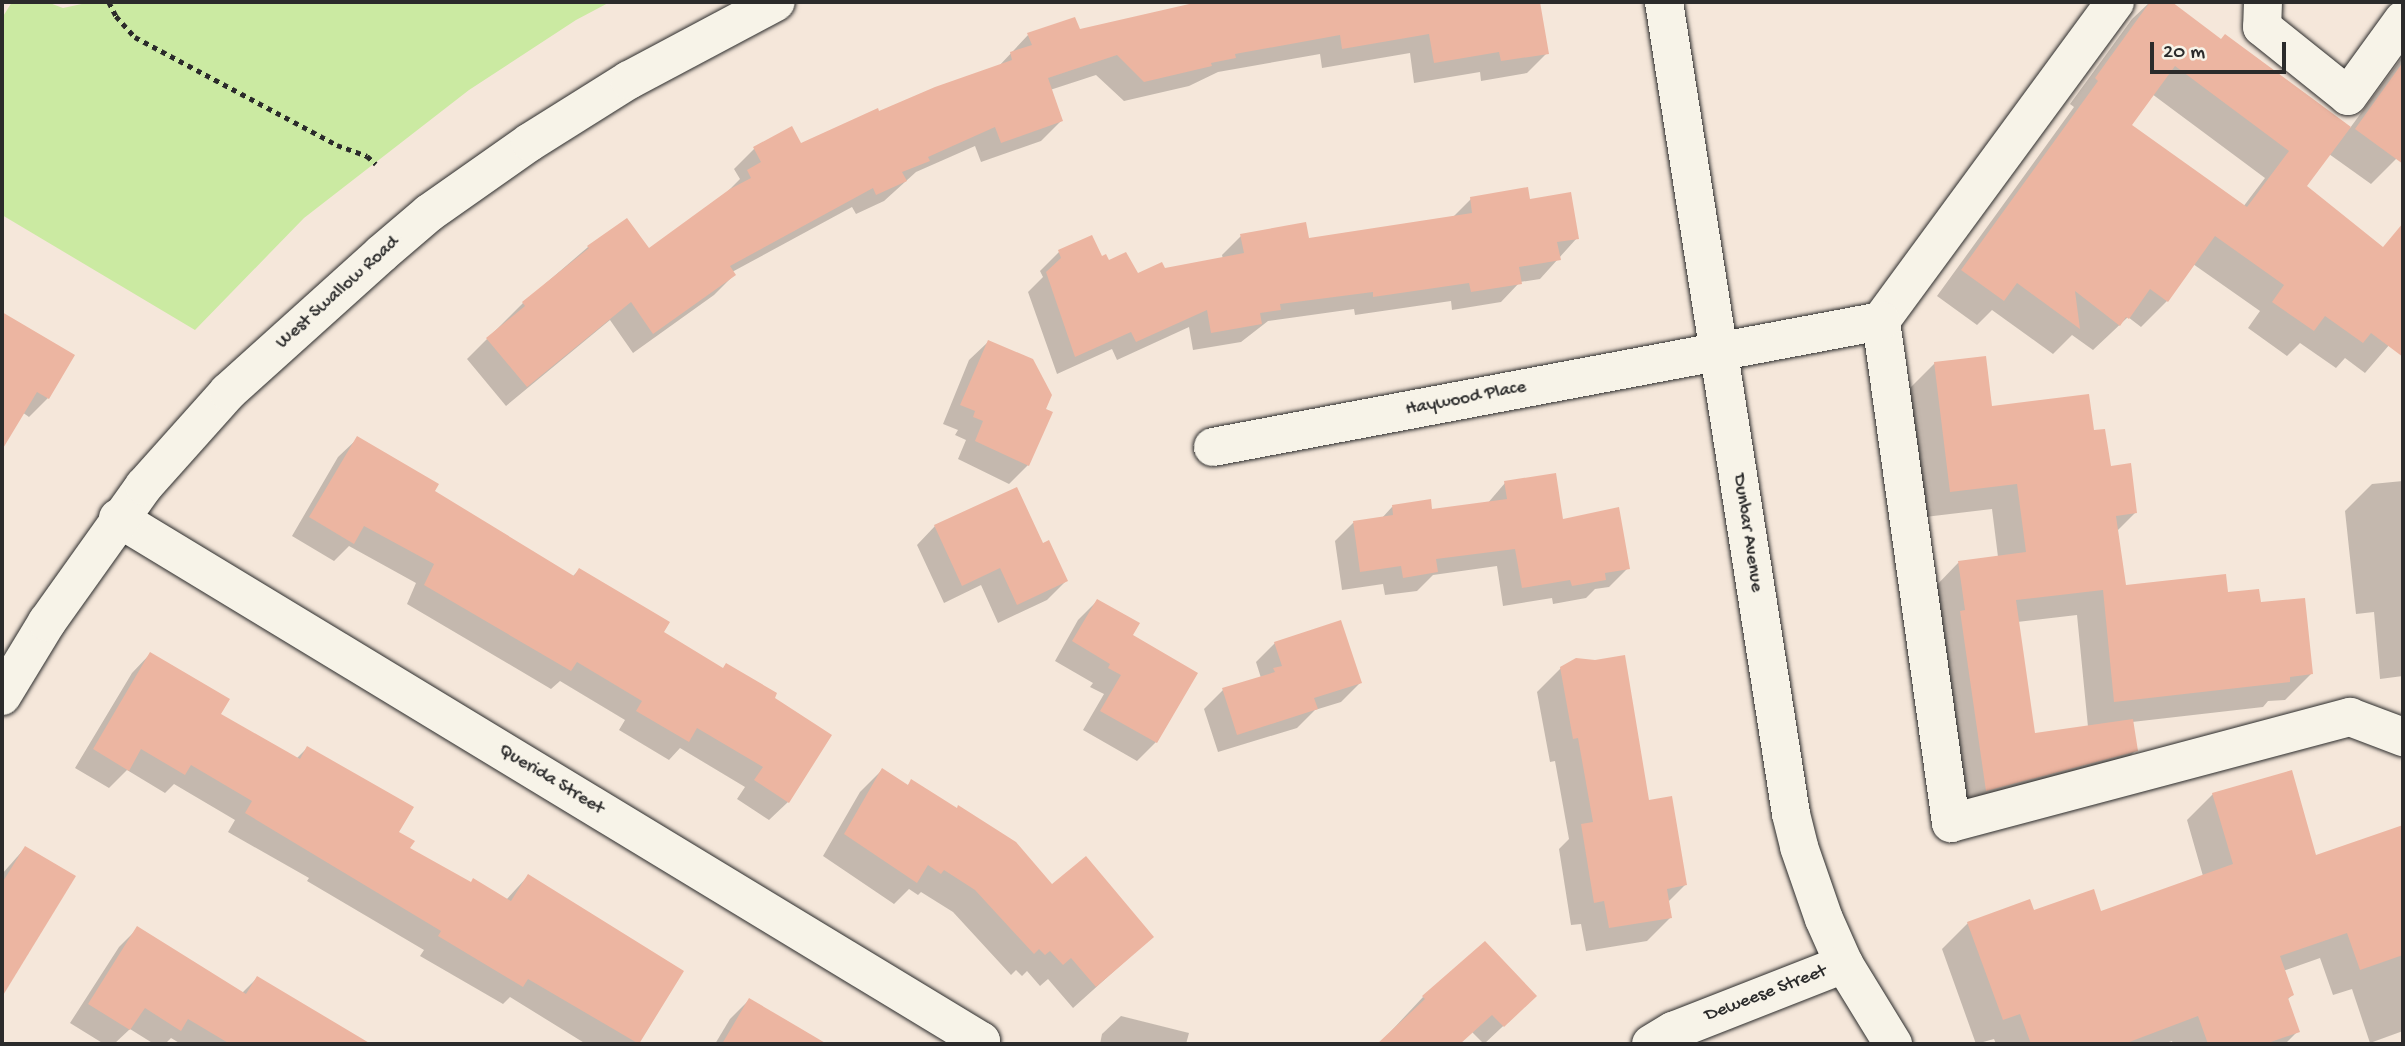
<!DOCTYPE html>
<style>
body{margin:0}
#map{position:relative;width:2405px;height:1046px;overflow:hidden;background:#f5e7da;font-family:"Gochi Hand",sans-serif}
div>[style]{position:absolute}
.green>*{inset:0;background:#cbeaa2}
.shadow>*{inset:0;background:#0003}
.building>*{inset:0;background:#ecb5a1}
.path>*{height:4.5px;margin-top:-2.25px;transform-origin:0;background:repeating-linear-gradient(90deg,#2b2b2b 0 5px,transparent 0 10px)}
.roads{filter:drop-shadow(0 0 2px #2b2b2b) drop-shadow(0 0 2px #2b2b2b)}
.minor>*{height:38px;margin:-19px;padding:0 19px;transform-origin:19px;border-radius:19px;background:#f7f3e8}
span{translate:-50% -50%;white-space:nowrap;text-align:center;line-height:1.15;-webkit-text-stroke:6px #f7f3e8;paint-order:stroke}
.street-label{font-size:19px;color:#2b2b2b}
.frame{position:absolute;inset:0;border:4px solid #2b2b2b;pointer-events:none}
.scale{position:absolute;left:2150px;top:42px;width:136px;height:32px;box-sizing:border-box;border:4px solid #2b2b2b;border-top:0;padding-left:9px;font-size:21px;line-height:24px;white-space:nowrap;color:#2b2b2b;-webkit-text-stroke:5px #f7f3e8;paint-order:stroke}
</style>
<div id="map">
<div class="green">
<div style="clip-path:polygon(12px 2px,47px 2px,63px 8px,91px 2px,610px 2px,576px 20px,469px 90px,304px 218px,195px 330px,2px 215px,2px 18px)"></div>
</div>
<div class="shadow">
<div style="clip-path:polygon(1202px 2px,1538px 2px,1547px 53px,1527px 73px,1481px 81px,1480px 72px,1414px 83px,1410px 53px,1322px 68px,1320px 54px,1218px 72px,1189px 86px,1124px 101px,1096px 75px,1050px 90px,1061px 121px,1041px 141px,981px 162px,975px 146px,916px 172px,884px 201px,856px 214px,852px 207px,732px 272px,734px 275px,714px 295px,633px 353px,610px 320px,506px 406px,467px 359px,523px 303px,588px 247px,648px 251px,727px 192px,740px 179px,734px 169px,754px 149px,800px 145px,998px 67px,1028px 35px,1078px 31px)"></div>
<div style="clip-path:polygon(evenodd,2150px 2px,2169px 2px,2220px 41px,2225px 36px,2350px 128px,2403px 56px,2403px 149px,2396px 159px,2371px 184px,2329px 154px,2305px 186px,2383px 249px,2387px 245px,2403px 257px,2403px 329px,2365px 373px,2345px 358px,2336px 368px,2300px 343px,2287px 356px,2248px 328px,2260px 311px,2193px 264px,2167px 301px,2141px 327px,2128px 317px,2093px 350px,2072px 335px,2053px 354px,1992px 310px,1977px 325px,1937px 296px,2074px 107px,2070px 104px,2132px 19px,2150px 2px,2152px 94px,2265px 178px,2243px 207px,2130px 125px,2152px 94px)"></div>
<div style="clip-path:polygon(1471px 199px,1529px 201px,1577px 238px,1540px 279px,1520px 282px,1501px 302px,1452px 310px,1451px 301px,1355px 315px,1354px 309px,1268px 321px,1241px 342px,1193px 350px,1189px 327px,1117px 360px,1112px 349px,1057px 374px,1028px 292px,1043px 277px,1040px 271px,1059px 252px,1091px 237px,1101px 259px,1138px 275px,1223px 259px,1222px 255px,1241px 236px,1307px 240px,1452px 218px)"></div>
<div style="clip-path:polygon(2px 314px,72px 356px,48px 398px,29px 417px,22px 412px,2px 442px)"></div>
<div style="clip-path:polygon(988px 342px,1044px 410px,1028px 465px,1009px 484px,958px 459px,966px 440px,955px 435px,958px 430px,943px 424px,969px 360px)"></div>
<div style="clip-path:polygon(evenodd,1935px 363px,1991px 408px,2093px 432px,2135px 513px,2116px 532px,2124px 587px,2226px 594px,2260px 604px,2311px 674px,2285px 700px,2268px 701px,2263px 707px,2132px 722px,2136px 750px,2110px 776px,1961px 816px,1933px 589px,1958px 563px,1998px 557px,1992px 509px,1925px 517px,1909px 389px,1935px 363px,2077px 615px,2088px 727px,2033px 735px,2017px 622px,2077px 615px)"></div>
<div style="clip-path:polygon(357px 439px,432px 492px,572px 577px,579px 570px,662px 633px,772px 698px,788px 802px,769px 820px,737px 799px,745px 787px,680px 748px,669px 760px,619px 730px,625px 720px,560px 681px,551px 689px,407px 604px,416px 583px,349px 546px,334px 561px,292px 536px,338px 457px)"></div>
<div style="clip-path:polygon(2403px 481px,2403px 676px,2380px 679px,2374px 612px,2356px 614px,2345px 511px,2372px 484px)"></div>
<div style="clip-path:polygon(1505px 483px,1628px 568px,1609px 587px,1595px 589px,1586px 598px,1553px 604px,1552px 598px,1503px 606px,1497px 566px,1433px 575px,1417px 591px,1385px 595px,1383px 584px,1342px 590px,1335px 541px,1353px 523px,1381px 519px,1392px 507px,1431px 511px,1487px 504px)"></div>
<div style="clip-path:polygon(935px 526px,1042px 546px,1066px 581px,1047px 600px,998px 623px,981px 585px,944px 603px,917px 545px)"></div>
<div style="clip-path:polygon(1097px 601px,1130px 636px,1156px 742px,1137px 761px,1083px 730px,1104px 694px,1090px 687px,1093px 683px,1055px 661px,1078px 620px)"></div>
<div style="clip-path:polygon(1275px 643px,1360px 683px,1341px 702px,1315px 710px,1297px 728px,1218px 752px,1204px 709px,1223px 690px,1261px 678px,1256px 662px)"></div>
<div style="clip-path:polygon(150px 654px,219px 714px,296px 759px,307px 748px,397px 833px,408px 848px,470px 883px,506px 900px,528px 876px,682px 971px,636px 1044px,586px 1044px,510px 997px,503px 1004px,420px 956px,424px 950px,307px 881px,309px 878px,228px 832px,235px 820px,174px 784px,165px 793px,127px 770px,109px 788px,75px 768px,132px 673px)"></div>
<div style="clip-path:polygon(1561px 668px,1685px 885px,1668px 902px,1671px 917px,1647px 941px,1586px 951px,1581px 924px,1571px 925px,1559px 849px,1569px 839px,1555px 761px,1550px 762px,1537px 692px)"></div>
<div style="clip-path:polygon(882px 770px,907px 786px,911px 782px,1052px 887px,1152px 937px,1073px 1008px,1048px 979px,1040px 986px,1027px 971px,1022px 976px,1016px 970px,1011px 975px,953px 912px,921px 892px,918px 895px,909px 889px,894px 904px,823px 856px,860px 792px)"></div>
<div style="clip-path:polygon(2213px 794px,2315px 857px,2403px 827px,2403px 1031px,2370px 1043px,2352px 989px,2333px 995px,2320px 958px,2283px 971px,2292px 995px,2287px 1000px,2298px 1031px,2285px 1044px,2173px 1044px,2172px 1041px,2163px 1044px,1996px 1044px,1994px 1039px,1976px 1044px,1942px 949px,1968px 923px,2033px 913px,2100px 913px,2203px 876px,2187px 820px)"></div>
<div style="clip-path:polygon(25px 848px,3px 980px,2px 874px)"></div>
<div style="clip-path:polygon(138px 928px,242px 993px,257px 978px,368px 1044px,181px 1044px,171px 1038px,165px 1044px,154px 1044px,130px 1029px,114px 1044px,104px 1044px,70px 1023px,119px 947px)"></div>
<div style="clip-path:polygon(1423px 997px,1516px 1014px,1484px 1044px,1472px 1032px,1459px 1044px,1379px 1044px)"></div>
<div style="clip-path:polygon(749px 1000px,808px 1035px,803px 1044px,715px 1044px,730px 1019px)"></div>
<div style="clip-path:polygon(1121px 1016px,1189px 1033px,1186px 1044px,1100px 1044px,1102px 1034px)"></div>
</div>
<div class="building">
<div style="clip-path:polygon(1198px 2px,1540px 2px,1549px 54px,1501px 61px,1499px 52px,1434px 63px,1429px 34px,1342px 49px,1340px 35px,1235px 54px,1236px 58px,1211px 63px,1212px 66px,1144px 82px,1117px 55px,1048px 78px,1063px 121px,1001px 143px,995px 127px,928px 157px,930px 161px,902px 172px,907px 181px,876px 195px,873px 188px,730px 266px,736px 275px,653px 334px,631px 302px,527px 387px,486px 338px,525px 306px,522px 302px,589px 248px,587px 246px,627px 218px,649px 248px,730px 189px,751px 178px,747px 170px,761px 162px,753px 147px,792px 126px,801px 143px,878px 108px,879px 111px,935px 87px,1012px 60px,1010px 52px,1032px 45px,1027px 33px,1075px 17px,1080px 29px)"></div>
<div style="clip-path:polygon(evenodd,2150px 2px,2172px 2px,2221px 39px,2225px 34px,2351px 127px,2307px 186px,2383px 247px,2403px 223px,2403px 357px,2371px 333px,2363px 343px,2325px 316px,2314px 331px,2272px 302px,2284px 285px,2215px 236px,2168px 302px,2150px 289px,2129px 319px,2126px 317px,2120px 326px,2075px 291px,2080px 329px,2017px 283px,2004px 301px,1961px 270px,2098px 81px,2095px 78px,2150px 2px,2175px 66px,2289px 151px,2247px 207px,2132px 125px,2175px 66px)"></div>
<div style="clip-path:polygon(2403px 62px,2403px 164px,2355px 129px)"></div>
<div style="clip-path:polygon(1528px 187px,1530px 199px,1571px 192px,1579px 239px,1557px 242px,1561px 260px,1519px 267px,1522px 284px,1471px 292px,1469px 283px,1373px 297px,1373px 292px,1280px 304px,1281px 310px,1260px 313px,1262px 324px,1211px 333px,1207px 310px,1136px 342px,1131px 332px,1075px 357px,1046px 272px,1061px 258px,1058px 250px,1092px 235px,1102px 256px,1106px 254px,1109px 260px,1126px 252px,1138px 273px,1162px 262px,1165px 268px,1244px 253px,1240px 234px,1306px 222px,1309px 238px,1472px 213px,1470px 197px)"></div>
<div style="clip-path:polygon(2px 312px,75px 355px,49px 399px,37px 392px,2px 450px)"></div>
<div style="clip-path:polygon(988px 340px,1033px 359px,1052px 395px,1046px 409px,1053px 412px,1029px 466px,975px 441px,983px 421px,973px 417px,975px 411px,960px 405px)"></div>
<div style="clip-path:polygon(1986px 356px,1992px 406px,2089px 394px,2094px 430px,2105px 429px,2111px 466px,2131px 463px,2137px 513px,2116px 516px,2126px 585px,2226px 574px,2228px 592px,2259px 589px,2261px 602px,2305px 598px,2313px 674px,2290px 677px,2290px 682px,2114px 702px,2103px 590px,2016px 600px,2035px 733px,2133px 719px,2138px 751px,1986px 791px,1960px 611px,1965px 610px,1958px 561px,2026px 552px,2017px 484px,1950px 492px,1934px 362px)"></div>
<div style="clip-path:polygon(357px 436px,439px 484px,435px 491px,574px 576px,579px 568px,670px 622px,664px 632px,723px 668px,726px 663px,777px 693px,775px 698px,832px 735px,789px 803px,754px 780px,763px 767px,697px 728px,689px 742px,636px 711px,642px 701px,577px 662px,571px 671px,424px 585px,434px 564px,364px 526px,354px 544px,309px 517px)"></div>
<div style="clip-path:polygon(1556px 473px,1563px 519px,1619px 507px,1630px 569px,1605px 573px,1606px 580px,1572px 586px,1570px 580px,1522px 588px,1515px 549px,1436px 559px,1438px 572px,1403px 578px,1401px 566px,1360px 572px,1353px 521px,1393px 515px,1392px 505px,1431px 499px,1432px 509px,1507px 499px,1504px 481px)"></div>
<div style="clip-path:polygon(1017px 487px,1043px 543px,1049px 540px,1068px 581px,1017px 605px,1000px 568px,962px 586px,934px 525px)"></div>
<div style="clip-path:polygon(1097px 599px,1140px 623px,1133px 635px,1198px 673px,1157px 743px,1100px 711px,1121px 675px,1108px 668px,1110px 664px,1072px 641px)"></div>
<div style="clip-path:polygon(1341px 620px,1362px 683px,1314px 698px,1318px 709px,1237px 735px,1222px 688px,1275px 672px,1273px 668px,1282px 666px,1274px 642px)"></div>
<div style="clip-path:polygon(150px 652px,230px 699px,221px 714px,300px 759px,307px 746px,414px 807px,399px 832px,415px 841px,410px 848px,471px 882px,473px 878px,511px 901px,528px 874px,684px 971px,639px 1044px,528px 979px,523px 987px,438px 936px,441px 931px,245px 813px,252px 801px,191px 765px,185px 775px,141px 749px,129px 771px,93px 749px)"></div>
<div style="clip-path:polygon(1625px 655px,1649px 800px,1672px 796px,1687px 885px,1667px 889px,1672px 918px,1609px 928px,1604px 901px,1594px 903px,1581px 824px,1593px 822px,1578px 738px,1573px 739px,1560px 667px,1576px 658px,1595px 660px)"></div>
<div style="clip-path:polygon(882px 768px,908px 785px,911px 779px,957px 808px,958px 805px,1016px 842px,1052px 884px,1086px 856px,1154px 937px,1096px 987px,1071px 958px,1063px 965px,1050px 951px,1045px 955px,1039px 949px,1034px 954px,975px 890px,944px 870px,941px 874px,928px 865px,917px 883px,844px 834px)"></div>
<div style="clip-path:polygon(2292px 770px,2316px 855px,2403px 825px,2403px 955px,2360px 970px,2347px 933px,2280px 956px,2294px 995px,2288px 998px,2300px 1032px,2265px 1044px,2208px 1044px,2198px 1016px,2124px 1044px,2031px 1044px,2020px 1014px,2003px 1020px,1967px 922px,2030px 899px,2034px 910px,2094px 889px,2101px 911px,2233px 864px,2212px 793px)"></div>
<div style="clip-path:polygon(25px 846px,76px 876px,2px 997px,2px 883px)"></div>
<div style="clip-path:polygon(137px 926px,246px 994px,257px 976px,371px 1044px,230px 1044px,188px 1019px,181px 1031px,145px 1008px,130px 1030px,88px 1004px)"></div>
<div style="clip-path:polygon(1485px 941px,1537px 996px,1504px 1027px,1492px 1015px,1460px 1044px,1377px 1044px,1425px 999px,1422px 996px)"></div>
<div style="clip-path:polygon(749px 998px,827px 1044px,722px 1044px)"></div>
</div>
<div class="path">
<div style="left:109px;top:2px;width:16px;rotate:63deg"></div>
<div style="left:116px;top:16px;width:28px;rotate:48deg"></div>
<div style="left:135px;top:37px;width:229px;rotate:28.1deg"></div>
<div style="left:337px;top:145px;width:32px;rotate:20deg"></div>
<div style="left:367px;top:156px;width:12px;rotate:42deg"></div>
</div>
<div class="roads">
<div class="minor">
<div style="left:1664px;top:2px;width:822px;rotate:81.11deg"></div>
<div style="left:1791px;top:814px;width:34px;rotate:76deg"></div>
<div style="left:1799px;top:847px;width:76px;rotate:70.9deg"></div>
<div style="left:1824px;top:919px;width:49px;rotate:66deg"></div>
<div style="left:1844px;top:964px;width:94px;rotate:58.5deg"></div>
<div style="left:2115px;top:2px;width:396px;rotate:126.3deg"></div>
<div style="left:1881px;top:321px;width:507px;rotate:82.06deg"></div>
<div style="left:1951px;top:823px;width:413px;rotate:-14.9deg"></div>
<div style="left:2350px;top:717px;width:57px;rotate:20.7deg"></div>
<div style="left:2263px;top:2px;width:25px;rotate:92deg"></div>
<div style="left:2262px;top:27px;width:110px;rotate:38.7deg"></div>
<div style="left:2348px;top:96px;width:94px;rotate:-54.1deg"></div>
<div style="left:1213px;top:447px;width:680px;rotate:-10.68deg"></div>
<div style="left:118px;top:518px;width:1009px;rotate:31.22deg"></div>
<div style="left:981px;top:1041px;width:4px;rotate:124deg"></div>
<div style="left:2px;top:696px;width:87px;rotate:-58.7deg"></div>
<div style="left:47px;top:622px;width:167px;rotate:-54.5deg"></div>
<div style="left:144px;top:486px;width:126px;rotate:-48.2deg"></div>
<div style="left:228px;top:392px;width:206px;rotate:-42deg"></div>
<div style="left:381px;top:254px;width:63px;rotate:-40.5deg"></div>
<div style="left:429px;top:213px;width:123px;rotate:-35.1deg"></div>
<div style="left:530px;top:142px;width:117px;rotate:-32.1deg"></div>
<div style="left:629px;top:80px;width:166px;rotate:-28deg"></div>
<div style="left:1651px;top:1044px;width:26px;rotate:-31deg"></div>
<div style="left:1673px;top:1031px;width:184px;rotate:-21.4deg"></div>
</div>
</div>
<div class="street-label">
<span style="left:338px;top:293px;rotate:-42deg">West Swallow Road</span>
<span style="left:1466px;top:399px;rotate:-11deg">Haywood Place</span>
<span style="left:1747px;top:533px;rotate:81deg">Dunbar Avenue</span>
<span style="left:551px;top:780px;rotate:31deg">Querida Street</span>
<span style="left:1766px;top:994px;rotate:-21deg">Deweese Street</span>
</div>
<div class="frame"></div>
<div class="scale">20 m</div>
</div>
